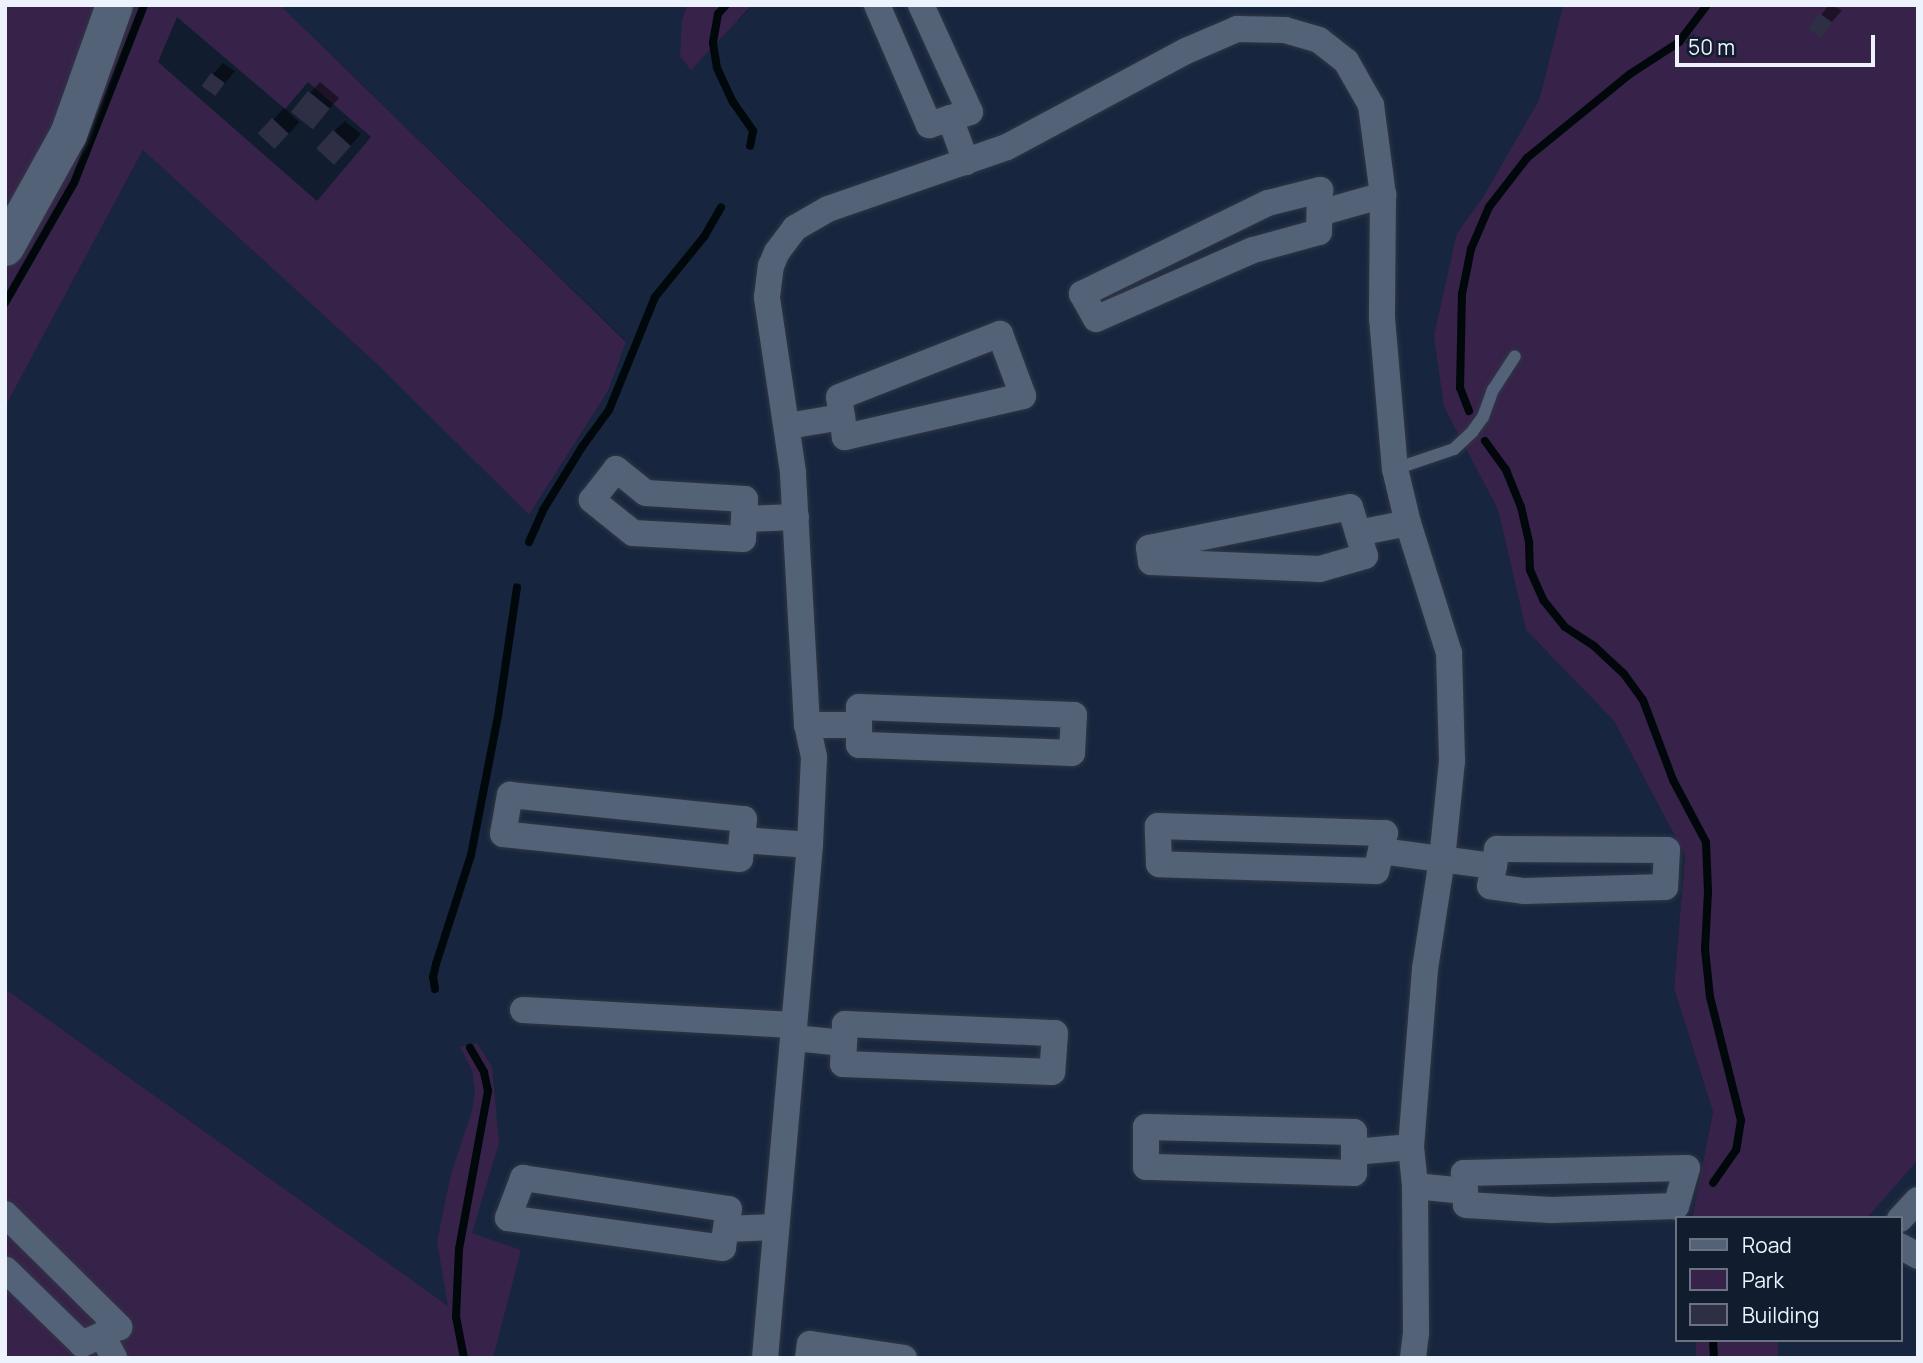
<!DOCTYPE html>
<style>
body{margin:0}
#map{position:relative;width:1923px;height:1363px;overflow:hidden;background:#111d2f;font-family:Manrope,sans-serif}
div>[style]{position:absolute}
.built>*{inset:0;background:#17263e}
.green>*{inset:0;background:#372249;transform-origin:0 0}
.shadow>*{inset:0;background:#0007;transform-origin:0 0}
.stream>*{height:8px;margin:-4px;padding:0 4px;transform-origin:4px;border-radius:4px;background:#00080b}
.building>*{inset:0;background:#2e2f45;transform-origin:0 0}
.roads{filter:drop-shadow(0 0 2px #303644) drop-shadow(0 0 2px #303644)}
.lane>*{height:12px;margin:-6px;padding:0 6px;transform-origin:6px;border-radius:6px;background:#546278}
.street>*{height:26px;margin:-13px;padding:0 13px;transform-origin:13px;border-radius:13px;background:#546278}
.secondary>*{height:37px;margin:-18.5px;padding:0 18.5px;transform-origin:18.5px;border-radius:18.5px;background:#546278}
span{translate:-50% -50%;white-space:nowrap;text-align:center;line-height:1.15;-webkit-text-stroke:7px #111d2f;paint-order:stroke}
.frame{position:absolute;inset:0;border:7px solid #ecf3fd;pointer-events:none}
.legend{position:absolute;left:1675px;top:1216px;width:228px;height:126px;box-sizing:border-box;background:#111d2f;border:2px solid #697381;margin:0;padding:9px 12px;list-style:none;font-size:21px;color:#ecf3fd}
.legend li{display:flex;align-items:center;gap:14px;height:35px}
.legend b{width:35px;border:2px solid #697381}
.scale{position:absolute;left:1675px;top:35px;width:200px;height:32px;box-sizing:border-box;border:4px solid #ecf3fd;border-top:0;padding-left:9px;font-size:21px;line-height:24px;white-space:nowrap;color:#ecf3fd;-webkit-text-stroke:5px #111d2f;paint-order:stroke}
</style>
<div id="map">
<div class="built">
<div style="clip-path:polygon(280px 5px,687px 5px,682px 20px,738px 21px,752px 5px,1563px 5px,1539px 100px,1483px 197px,1457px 233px,1444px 407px,1498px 510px,1526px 630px,1614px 721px,1685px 855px,1674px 988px,1713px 1112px,1692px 1218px,1676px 1218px,1676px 1340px,1696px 1340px,1699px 1358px,5px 1358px,5px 407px,143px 150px,378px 365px,529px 515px,608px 391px,626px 341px)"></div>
<div style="clip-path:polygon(1918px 1160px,1918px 1358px,1770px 1358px,1778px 1340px,1900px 1340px,1900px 1218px,1867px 1218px)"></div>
</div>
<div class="green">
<div style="clip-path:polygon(5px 5px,107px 5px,5px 233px)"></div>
<div style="clip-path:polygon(evenodd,125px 5px,280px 5px,626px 342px,608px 391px,529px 515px,378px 365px,143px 150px,5px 407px,5px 271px,38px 216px,125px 5px,177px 17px,285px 109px,308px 82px,371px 137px,317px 201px,158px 62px,177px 17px)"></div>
<div style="clip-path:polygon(687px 5px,752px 5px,691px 70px,680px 56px,682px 20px)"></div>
<div style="clip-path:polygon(1563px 5px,1918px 5px,1918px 1160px,1867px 1218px,1692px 1218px,1713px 1112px,1674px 988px,1685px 855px,1614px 721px,1526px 630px,1498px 510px,1444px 407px,1434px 336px,1457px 233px,1483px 197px,1539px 100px)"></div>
<div style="clip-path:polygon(5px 989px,448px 1306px,437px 1242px,451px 1174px,472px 1111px,475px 1090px,472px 1070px,460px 1047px,477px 1043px,492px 1067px,499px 1143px,472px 1233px,521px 1250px,493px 1358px,5px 1358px)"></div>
<div style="left:1696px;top:1340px;width:82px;height:18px"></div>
</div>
<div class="shadow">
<div style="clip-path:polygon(1829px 5px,1842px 10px,1821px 35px,1811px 28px)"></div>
<div style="clip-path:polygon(223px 63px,235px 71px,216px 94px,213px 74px)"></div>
<div style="clip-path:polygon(320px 82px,339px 98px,312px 128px,310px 93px)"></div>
<div style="left:284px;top:108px;width:21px;height:35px;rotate:43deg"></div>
<div style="clip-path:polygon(345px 121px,361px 134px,336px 162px,334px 131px)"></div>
</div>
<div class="stream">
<div style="left:726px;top:5px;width:12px;rotate:132deg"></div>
<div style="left:718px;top:14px;width:29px;rotate:100deg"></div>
<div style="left:713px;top:43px;width:25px;rotate:81deg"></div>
<div style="left:717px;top:68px;width:38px;rotate:65deg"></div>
<div style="left:733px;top:102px;width:35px;rotate:55deg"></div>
<div style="left:753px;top:131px;width:15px;rotate:101deg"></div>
<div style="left:5px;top:303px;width:138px;rotate:-60.1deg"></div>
<div style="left:74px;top:183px;width:191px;rotate:-68.5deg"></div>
<div style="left:1469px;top:411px;width:25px;rotate:-111deg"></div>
<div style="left:1460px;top:388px;width:94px;rotate:-88.8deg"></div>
<div style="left:1462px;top:294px;width:46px;rotate:-78.7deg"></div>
<div style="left:1471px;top:249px;width:46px;rotate:-66.8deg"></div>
<div style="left:1489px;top:207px;width:62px;rotate:-52.2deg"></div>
<div style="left:1527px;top:158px;width:133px;rotate:-39.2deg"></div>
<div style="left:1630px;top:74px;width:59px;rotate:-33.1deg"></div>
<div style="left:1679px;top:42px;width:46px;rotate:-52.9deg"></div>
<div style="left:1485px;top:441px;width:36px;rotate:54deg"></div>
<div style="left:1506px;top:470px;width:40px;rotate:68deg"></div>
<div style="left:1521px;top:507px;width:37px;rotate:77deg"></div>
<div style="left:1529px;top:543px;width:27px;rotate:88deg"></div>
<div style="left:1530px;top:570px;width:34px;rotate:66deg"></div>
<div style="left:1544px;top:601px;width:33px;rotate:51deg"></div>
<div style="left:1565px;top:627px;width:35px;rotate:33deg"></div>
<div style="left:1594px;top:646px;width:41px;rotate:43deg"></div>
<div style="left:1624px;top:674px;width:32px;rotate:54deg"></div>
<div style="left:1643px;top:700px;width:85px;rotate:69.4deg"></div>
<div style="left:1673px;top:780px;width:70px;rotate:62deg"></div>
<div style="left:1706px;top:842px;width:50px;rotate:87.7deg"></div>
<div style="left:1708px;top:892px;width:57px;rotate:93deg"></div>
<div style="left:1705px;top:949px;width:48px;rotate:84.1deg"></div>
<div style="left:1710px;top:997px;width:127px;rotate:75.9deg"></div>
<div style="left:1741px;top:1120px;width:30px;rotate:99deg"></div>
<div style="left:1736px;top:1150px;width:40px;rotate:124.9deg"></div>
<div style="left:529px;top:542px;width:35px;rotate:-66deg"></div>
<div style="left:543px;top:510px;width:74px;rotate:-58.2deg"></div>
<div style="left:582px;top:447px;width:46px;rotate:-53.9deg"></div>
<div style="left:609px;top:410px;width:122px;rotate:-67.8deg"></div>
<div style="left:655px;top:297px;width:77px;rotate:-50.8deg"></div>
<div style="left:704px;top:237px;width:34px;rotate:-60deg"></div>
<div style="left:435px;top:989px;width:12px;rotate:-99deg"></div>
<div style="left:433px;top:977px;width:13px;rotate:-77deg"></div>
<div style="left:436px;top:964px;width:114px;rotate:-72.2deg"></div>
<div style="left:471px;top:855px;width:142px;rotate:-79deg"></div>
<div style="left:498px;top:716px;width:130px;rotate:-81.6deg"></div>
<div style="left:1713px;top:1340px;width:18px;rotate:87deg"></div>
<div style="left:464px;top:1358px;width:42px;rotate:-101deg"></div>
<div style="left:456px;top:1317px;width:68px;rotate:-87.5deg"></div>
<div style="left:459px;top:1249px;width:161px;rotate:-79.6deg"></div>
<div style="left:488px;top:1091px;width:19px;rotate:-102deg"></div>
<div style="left:484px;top:1072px;width:28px;rotate:-120deg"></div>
</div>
<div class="building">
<div style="left:1819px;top:13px;width:16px;height:19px;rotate:35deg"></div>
<div style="left:211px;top:73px;width:17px;height:16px;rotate:36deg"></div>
<div style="left:308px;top:91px;width:28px;height:27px;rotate:39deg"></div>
<div style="left:272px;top:118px;width:23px;height:21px;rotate:43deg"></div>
<div style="left:333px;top:130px;width:24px;height:25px;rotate:42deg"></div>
</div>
<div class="roads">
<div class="lane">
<div style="left:1395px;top:469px;width:62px;rotate:-18.7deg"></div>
<div style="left:1454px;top:449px;width:25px;rotate:-43deg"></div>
<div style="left:1472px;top:432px;width:19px;rotate:-54deg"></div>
<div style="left:1483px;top:417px;width:29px;rotate:-70deg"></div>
<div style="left:1493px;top:390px;width:40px;rotate:-57.1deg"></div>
</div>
<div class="street">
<div style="left:877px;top:5px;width:131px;rotate:66.6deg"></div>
<div style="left:929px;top:125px;width:43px;rotate:-17.6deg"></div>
<div style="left:970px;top:112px;width:118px;rotate:-114.6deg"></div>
<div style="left:950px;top:118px;width:47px;rotate:70deg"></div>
<div style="left:1320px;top:190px;width:42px;rotate:91.4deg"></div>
<div style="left:1319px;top:232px;width:68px;rotate:164.7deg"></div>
<div style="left:1253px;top:250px;width:171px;rotate:156.3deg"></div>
<div style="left:1096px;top:319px;width:29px;rotate:-119deg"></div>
<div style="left:1082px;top:294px;width:207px;rotate:-26.1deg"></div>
<div style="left:1268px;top:203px;width:54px;rotate:-14deg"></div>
<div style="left:1320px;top:213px;width:66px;rotate:-15.9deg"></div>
<div style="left:1000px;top:334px;width:66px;rotate:69.6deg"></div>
<div style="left:1023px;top:396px;width:183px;rotate:167deg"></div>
<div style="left:845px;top:437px;width:40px;rotate:-98.5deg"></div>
<div style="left:839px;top:397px;width:173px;rotate:-21.4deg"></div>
<div style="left:788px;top:426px;width:55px;rotate:-9.5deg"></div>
<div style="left:616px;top:469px;width:38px;rotate:39deg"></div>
<div style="left:646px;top:493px;width:99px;rotate:3.5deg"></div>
<div style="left:745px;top:499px;width:40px;rotate:92.9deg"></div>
<div style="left:743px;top:539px;width:110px;rotate:-176.9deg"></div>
<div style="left:633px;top:533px;width:53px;rotate:-141.2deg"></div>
<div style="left:592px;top:500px;width:39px;rotate:-52deg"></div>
<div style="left:1350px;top:507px;width:51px;rotate:73deg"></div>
<div style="left:1365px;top:556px;width:47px;rotate:163.9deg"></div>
<div style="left:1320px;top:569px;width:169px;rotate:-177.6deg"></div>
<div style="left:1151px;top:562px;width:14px;rotate:-98deg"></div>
<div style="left:1149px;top:548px;width:205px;rotate:-11.5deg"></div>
<div style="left:744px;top:519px;width:52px;rotate:-2.2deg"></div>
<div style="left:1358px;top:533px;width:51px;rotate:-11.3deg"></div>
<div style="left:859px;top:707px;width:215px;rotate:2.1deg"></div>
<div style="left:1074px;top:715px;width:38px;rotate:93deg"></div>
<div style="left:1072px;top:753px;width:213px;rotate:-177.8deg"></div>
<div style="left:859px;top:745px;width:38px;rotate:-90deg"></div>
<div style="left:807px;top:725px;width:52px"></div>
<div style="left:510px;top:795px;width:235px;rotate:5.9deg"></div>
<div style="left:744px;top:819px;width:40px;rotate:95.7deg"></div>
<div style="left:740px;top:859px;width:238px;rotate:-174deg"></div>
<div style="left:503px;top:834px;width:40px;rotate:-80deg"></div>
<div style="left:1158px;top:826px;width:227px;rotate:1.8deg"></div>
<div style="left:1385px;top:833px;width:39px;rotate:103deg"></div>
<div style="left:1376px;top:871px;width:217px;rotate:-178.2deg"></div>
<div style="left:1159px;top:864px;width:38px;rotate:-92deg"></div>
<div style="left:742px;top:840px;width:68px;rotate:4.2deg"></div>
<div style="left:1497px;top:849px;width:170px;rotate:0.3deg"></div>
<div style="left:1667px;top:850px;width:37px;rotate:93deg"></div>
<div style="left:1665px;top:887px;width:141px;rotate:178.4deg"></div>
<div style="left:1524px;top:891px;width:34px;rotate:-172deg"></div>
<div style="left:1490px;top:886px;width:38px;rotate:-79deg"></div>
<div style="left:1381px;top:851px;width:114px;rotate:7.6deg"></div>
<div style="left:523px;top:1010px;width:270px;rotate:3.2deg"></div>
<div style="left:845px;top:1024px;width:210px;rotate:2.5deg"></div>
<div style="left:1055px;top:1033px;width:39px;rotate:94deg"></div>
<div style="left:1052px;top:1072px;width:209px;rotate:-177.8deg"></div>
<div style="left:843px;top:1064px;width:40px;rotate:-87.1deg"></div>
<div style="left:794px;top:1038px;width:50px;rotate:5.7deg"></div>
<div style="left:1146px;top:1127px;width:208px;rotate:1.4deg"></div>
<div style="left:1354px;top:1132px;width:41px;rotate:90deg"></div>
<div style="left:1354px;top:1173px;width:208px;rotate:-178.3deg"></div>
<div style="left:1146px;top:1167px;width:40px;rotate:-90deg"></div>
<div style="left:1354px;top:1152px;width:57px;rotate:-5deg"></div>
<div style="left:1687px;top:1168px;width:40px;rotate:106deg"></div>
<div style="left:1676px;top:1206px;width:125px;rotate:178.2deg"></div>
<div style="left:1551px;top:1210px;width:85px;rotate:-176.6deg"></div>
<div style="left:1466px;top:1205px;width:32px;rotate:-94deg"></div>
<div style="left:1464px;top:1173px;width:223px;rotate:-1.3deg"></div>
<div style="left:523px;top:1178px;width:208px;rotate:8.6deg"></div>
<div style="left:729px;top:1209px;width:39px;rotate:99deg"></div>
<div style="left:723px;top:1248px;width:217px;rotate:-172.1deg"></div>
<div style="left:508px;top:1218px;width:43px;rotate:-69.4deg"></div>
<div style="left:1415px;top:1186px;width:50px;rotate:5.7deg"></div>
<div style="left:5px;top:1214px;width:161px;rotate:44.7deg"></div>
<div style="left:119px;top:1327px;width:41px;rotate:155.3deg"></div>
<div style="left:82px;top:1344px;width:107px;rotate:-135.8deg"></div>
<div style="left:1900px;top:1219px;width:26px;rotate:-47deg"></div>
<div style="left:726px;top:1229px;width:49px;rotate:-2.3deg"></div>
<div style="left:1900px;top:1246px;width:21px;rotate:29deg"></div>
<div style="left:102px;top:1335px;width:26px;rotate:62deg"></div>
<div style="left:765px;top:1358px;width:515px;rotate:-84.99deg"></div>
<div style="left:810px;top:845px;width:88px;rotate:-87.4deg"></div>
<div style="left:814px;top:757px;width:33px;rotate:-102deg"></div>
<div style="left:807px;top:725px;width:253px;rotate:-93.2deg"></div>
<div style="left:793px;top:472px;width:177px;rotate:-98.5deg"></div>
<div style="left:767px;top:297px;width:31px;rotate:-83deg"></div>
<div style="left:771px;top:266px;width:15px;rotate:-67deg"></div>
<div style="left:777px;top:252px;width:30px;rotate:-53deg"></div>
<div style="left:795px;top:228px;width:38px;rotate:-30deg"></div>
<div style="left:828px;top:209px;width:189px;rotate:-19.1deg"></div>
<div style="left:1007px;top:147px;width:203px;rotate:-28.2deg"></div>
<div style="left:1186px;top:51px;width:56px;rotate:-23.3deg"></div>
<div style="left:1237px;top:29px;width:48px;rotate:1.2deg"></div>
<div style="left:1285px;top:30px;width:35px;rotate:16deg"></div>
<div style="left:1319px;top:40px;width:34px;rotate:38deg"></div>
<div style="left:1346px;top:61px;width:51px;rotate:60.4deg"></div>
<div style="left:1371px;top:105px;width:91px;rotate:82.4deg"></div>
<div style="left:1383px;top:195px;width:123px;rotate:90.5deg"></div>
<div style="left:1382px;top:318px;width:152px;rotate:85.1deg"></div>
<div style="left:1395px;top:469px;width:56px;rotate:76.5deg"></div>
<div style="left:1408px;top:523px;width:136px;rotate:72.5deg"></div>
<div style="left:1449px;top:653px;width:108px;rotate:88.4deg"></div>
<div style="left:1452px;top:761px;width:99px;rotate:95.8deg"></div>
<div style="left:1442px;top:859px;width:111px;rotate:98.8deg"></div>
<div style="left:1425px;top:969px;width:179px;rotate:94.5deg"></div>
<div style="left:1411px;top:1147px;width:39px;rotate:84deg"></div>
<div style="left:1415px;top:1186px;width:147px;rotate:89.6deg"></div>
<div style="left:1416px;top:1333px;width:25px;rotate:97deg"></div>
<div style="left:808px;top:1358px;width:14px;rotate:-82deg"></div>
<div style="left:810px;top:1344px;width:95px;rotate:8.5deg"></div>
</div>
<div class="secondary">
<div style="left:5px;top:247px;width:129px;rotate:-60.9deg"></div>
<div style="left:68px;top:134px;width:137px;rotate:-70.4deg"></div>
</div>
</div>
<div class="frame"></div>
<ul class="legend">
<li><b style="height:9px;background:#546278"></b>Road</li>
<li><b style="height:19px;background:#372249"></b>Park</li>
<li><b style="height:19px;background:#2e2f45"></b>Building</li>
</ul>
<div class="scale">50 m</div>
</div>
